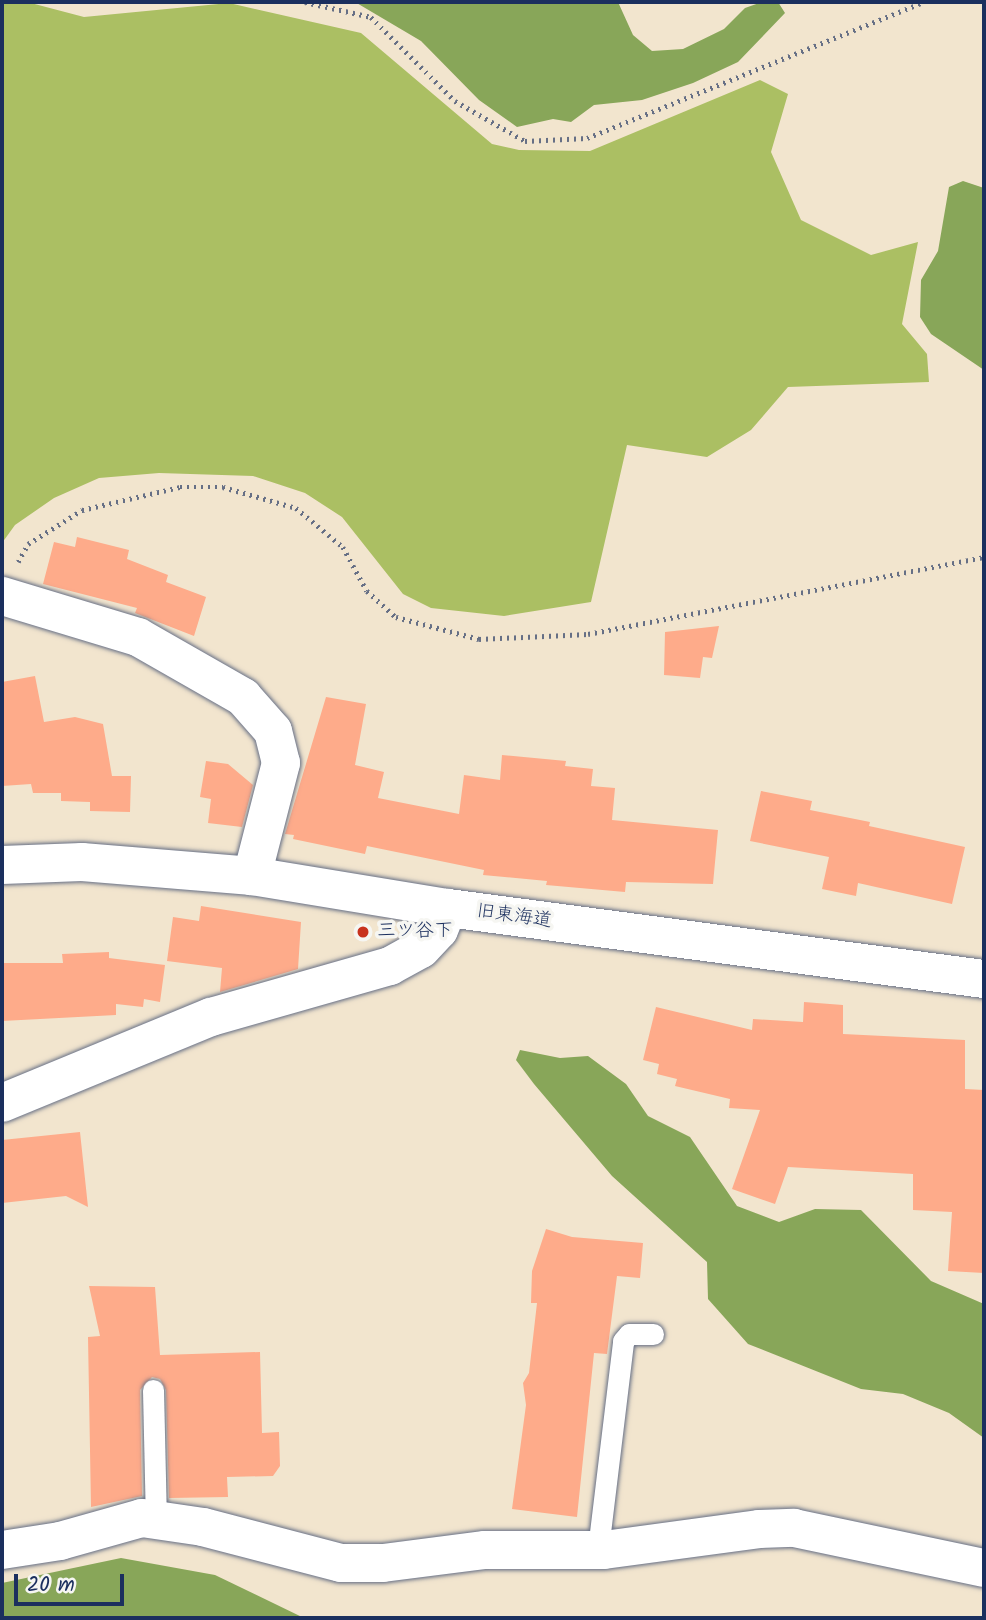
<!DOCTYPE html>
<meta charset="utf-8">
<style>
body{margin:0}
#map{position:relative;width:986px;height:1620px;overflow:hidden;background:#f2e5ce;font-family:Kalam,"Klee One",sans-serif}
div>[style]{position:absolute}
.green>*{inset:0;background:#abbf63}
.forest>*{inset:0;background:#88a659}
.building>*{inset:0;background:#feab8a}
.path>*{height:4.5px;margin-top:-2.25px;transform-origin:0;background:repeating-linear-gradient(90deg,#666f85 0 2px,transparent 0 7px)}
.roads{filter:drop-shadow(0 0 2px #666f85) drop-shadow(0 0 2px #666f85)}
.service>*{height:21px;margin:-10.5px;padding:0 10.5px;transform-origin:10.5px;border-radius:10.5px;background:#fff}
.minor>*{height:38px;margin:-19px;padding:0 19px;transform-origin:19px;border-radius:19px;background:#fff}
.tertiary>*{height:38px;margin:-19px;padding:0 19px;transform-origin:19px;border-radius:19px;background:#fff}
.dots>*{width:19px;height:19px;translate:-50% -50%;box-sizing:border-box;border:4px solid #f6f6f2;border-radius:50%}
span{translate:-50% -50%;white-space:nowrap;text-align:center;line-height:1.15;-webkit-text-stroke:7px #f6f6f2;paint-order:stroke}
.street-label{font-size:19px;color:#1b2f5e}
.poi-label{font-size:19px;color:#1b2f5e}
.left{translate:0 -50%;text-align:left}
.frame{position:absolute;inset:0;border:4px solid #1b2f5e;pointer-events:none}
.scale{position:absolute;left:14px;top:1574px;width:110px;height:32px;box-sizing:border-box;border:4px solid #1b2f5e;border-top:0;padding-left:9px;font-size:21px;line-height:24px;white-space:nowrap;color:#1b2f5e;-webkit-text-stroke:5px #f6f6f2;paint-order:stroke}
</style>
<div id="map">
<div class="green">
<div style="clip-path:polygon(2px 2px,27px 2px,84px 17px,229px 3px,361px 33px,492px 144px,519px 150px,590px 151px,760px 80px,788px 94px,771px 152px,801px 220px,871px 255px,918px 242px,902px 324px,927px 354px,929px 382px,788px 387px,751px 430px,707px 457px,627px 445px,591px 602px,504px 616px,431px 608px,403px 594px,342px 517px,305px 493px,253px 476px,159px 473px,99px 478px,54px 498px,15px 525px,2px 543px)"></div>
</div>
<div class="forest">
<div style="clip-path:polygon(355px 2px,618px 2px,633px 35px,652px 51px,683px 49px,724px 29px,745px 8px,762px 2px,778px 2px,785px 13px,738px 62px,693px 83px,642px 100px,594px 105px,571px 122px,553px 119px,517px 127px,479px 100px,421px 41px)"></div>
<div style="clip-path:polygon(963px 181px,984px 188px,984px 370px,931px 334px,920px 317px,921px 280px,938px 251px,949px 187px)"></div>
<div style="clip-path:polygon(520px 1050px,560px 1058px,588px 1056px,626px 1084px,648px 1116px,690px 1137px,737px 1206px,779px 1222px,815px 1209px,861px 1210px,931px 1281px,984px 1304px,984px 1438px,949px 1413px,903px 1394px,861px 1389px,748px 1344px,708px 1299px,707px 1262px,612px 1176px,534px 1084px,516px 1060px)"></div>
<div style="clip-path:polygon(121px 1558px,215px 1575px,304px 1618px,2px 1618px,2px 1583px)"></div>
</div>
<div class="building">
<div style="clip-path:polygon(77px 537px,129px 550px,127px 559px,168px 575px,166px 582px,206px 597px,194px 636px,135px 613px,137px 608px,43px 584px,54px 542px,75px 547px)"></div>
<div style="clip-path:polygon(719px 626px,712px 658px,703px 657px,700px 678px,664px 675px,665px 632px)"></div>
<div style="clip-path:polygon(35px 676px,44px 722px,75px 717px,103px 724px,112px 776px,131px 776px,130px 812px,90px 811px,90px 802px,61px 801px,61px 793px,33px 793px,31px 784px,2px 786px,2px 682px)"></div>
<div style="clip-path:polygon(326px 697px,366px 704px,355px 765px,384px 772px,378px 798px,459px 814px,464px 775px,500px 780px,502px 755px,566px 761px,565px 766px,593px 769px,591px 786px,615px 788px,612px 820px,718px 830px,713px 884px,626px 882px,625px 892px,546px 885px,547px 881px,483px 875px,484px 870px,367px 846px,365px 854px,293px 839px,294px 835px,285px 834px)"></div>
<div style="clip-path:polygon(206px 761px,228px 764px,253px 785px,242px 827px,208px 823px,211px 799px,200px 797px)"></div>
<div style="clip-path:polygon(761px 791px,812px 801px,810px 810px,870px 822px,869px 826px,965px 847px,952px 904px,858px 883px,856px 896px,822px 889px,829px 857px,750px 841px)"></div>
<div style="clip-path:polygon(201px 906px,301px 922px,298px 969px,220px 992px,222px 968px,167px 961px,173px 917px,199px 921px)"></div>
<div style="clip-path:polygon(109px 952px,109px 958px,165px 965px,160px 1002px,144px 999px,143px 1007px,116px 1004px,116px 1015px,2px 1021px,2px 963px,63px 963px,62px 954px)"></div>
<div style="clip-path:polygon(804px 1002px,843px 1005px,843px 1034px,965px 1040px,965px 1089px,984px 1090px,984px 1273px,948px 1271px,952px 1212px,913px 1210px,913px 1174px,788px 1167px,775px 1204px,732px 1189px,760px 1110px,729px 1108px,730px 1099px,675px 1086px,677px 1079px,657px 1074px,659px 1064px,643px 1060px,656px 1007px,752px 1030px,753px 1019px,803px 1022px)"></div>
<div style="clip-path:polygon(80px 1132px,88px 1207px,66px 1196px,2px 1203px,2px 1140px)"></div>
<div style="clip-path:polygon(546px 1229px,572px 1237px,643px 1243px,640px 1278px,617px 1276px,607px 1354px,594px 1353px,577px 1517px,512px 1509px,526px 1405px,523px 1383px,529px 1373px,537px 1303px,531px 1303px,532px 1271px)"></div>
<div style="clip-path:polygon(89px 1286px,155px 1287px,160px 1355px,260px 1352px,262px 1433px,279px 1432px,280px 1466px,273px 1476px,227px 1477px,228px 1497px,169px 1498px,166px 1390px,160px 1379px,152px 1377px,140px 1390px,142px 1496px,91px 1507px,88px 1337px,100px 1336px)"></div>
</div>
<div class="path">
<div style="left:305px;top:2px;width:68px;rotate:12.8deg"></div>
<div style="left:371px;top:17px;width:119px;rotate:45deg"></div>
<div style="left:455px;top:101px;width:81px;rotate:29.7deg"></div>
<div style="left:525px;top:141px;width:62px;rotate:-2.8deg"></div>
<div style="left:587px;top:138px;width:363px;rotate:-22deg"></div>
<div style="left:983px;top:2px;width:1px"></div>
<div style="left:18px;top:562px;width:21px;rotate:-61deg"></div>
<div style="left:28px;top:544px;width:64px;rotate:-32.2deg"></div>
<div style="left:82px;top:510px;width:101px;rotate:-13.2deg"></div>
<div style="left:180px;top:487px;width:43px"></div>
<div style="left:223px;top:487px;width:76px;rotate:16deg"></div>
<div style="left:296px;top:508px;width:61px;rotate:39.7deg"></div>
<div style="left:343px;top:547px;width:50px;rotate:61.4deg"></div>
<div style="left:367px;top:591px;width:39px;rotate:42deg"></div>
<div style="left:396px;top:617px;width:86px;rotate:14.8deg"></div>
<div style="left:479px;top:639px;width:109px;rotate:-2.6deg"></div>
<div style="left:588px;top:634px;width:403px;rotate:-11deg"></div>
</div>
<div class="roads">
<div class="service">
<div style="left:153px;top:1390px;width:128px;rotate:88.7deg"></div>
<div style="left:598px;top:1549px;width:209px;rotate:-83.1deg"></div>
<div style="left:623px;top:1341px;width:9px;rotate:-49deg"></div>
<div style="left:629px;top:1334px;width:24px"></div>
</div>
<div class="minor">
<div style="left:2px;top:596px;width:142px;rotate:16.8deg"></div>
<div style="left:138px;top:637px;width:121px;rotate:29.7deg"></div>
<div style="left:243px;top:697px;width:45px;rotate:48.6deg"></div>
<div style="left:273px;top:731px;width:33px;rotate:76deg"></div>
<div style="left:281px;top:763px;width:117px;rotate:104.4deg"></div>
<div style="left:2px;top:1103px;width:226px;rotate:-22.4deg"></div>
<div style="left:211px;top:1017px;width:186px;rotate:-15.9deg"></div>
<div style="left:390px;top:966px;width:35px;rotate:-29deg"></div>
<div style="left:421px;top:949px;width:26px;rotate:-47deg"></div>
<div style="left:439px;top:930px;width:24px;rotate:-68deg"></div>
<div style="left:2px;top:1550px;width:59px;rotate:-8.8deg"></div>
<div style="left:60px;top:1541px;width:85px;rotate:-15.7deg"></div>
<div style="left:142px;top:1518px;width:62px;rotate:8.4deg"></div>
<div style="left:203px;top:1527px;width:143px;rotate:14.6deg"></div>
<div style="left:341px;top:1563px;width:42px"></div>
<div style="left:383px;top:1563px;width:103px;rotate:-7.3deg"></div>
<div style="left:485px;top:1550px;width:119px"></div>
<div style="left:604px;top:1550px;width:156px;rotate:-7.7deg"></div>
<div style="left:759px;top:1529px;width:35px;rotate:-2deg"></div>
<div style="left:794px;top:1528px;width:194px;rotate:11.9deg"></div>
</div>
<div class="tertiary">
<div style="left:2px;top:865px;width:80px;rotate:-2.1deg"></div>
<div style="left:82px;top:862px;width:171px;rotate:4.7deg"></div>
<div style="left:252px;top:876px;width:199px;rotate:9.3deg"></div>
<div style="left:448px;top:908px;width:541px;rotate:7.55deg"></div>
</div>
</div>
<div class="dots">
<div style="left:363px;top:932px;background:#c8321e"></div>
</div>
<div class="street-label">
<span style="left:514px;top:917px;rotate:8deg">旧東海道</span>
</div>
<div class="poi-label">
<span class="left" style="left:377px;top:932px">三ツ谷下</span>
</div>
<div class="frame"></div>
<div class="scale">20 m</div>
</div>
